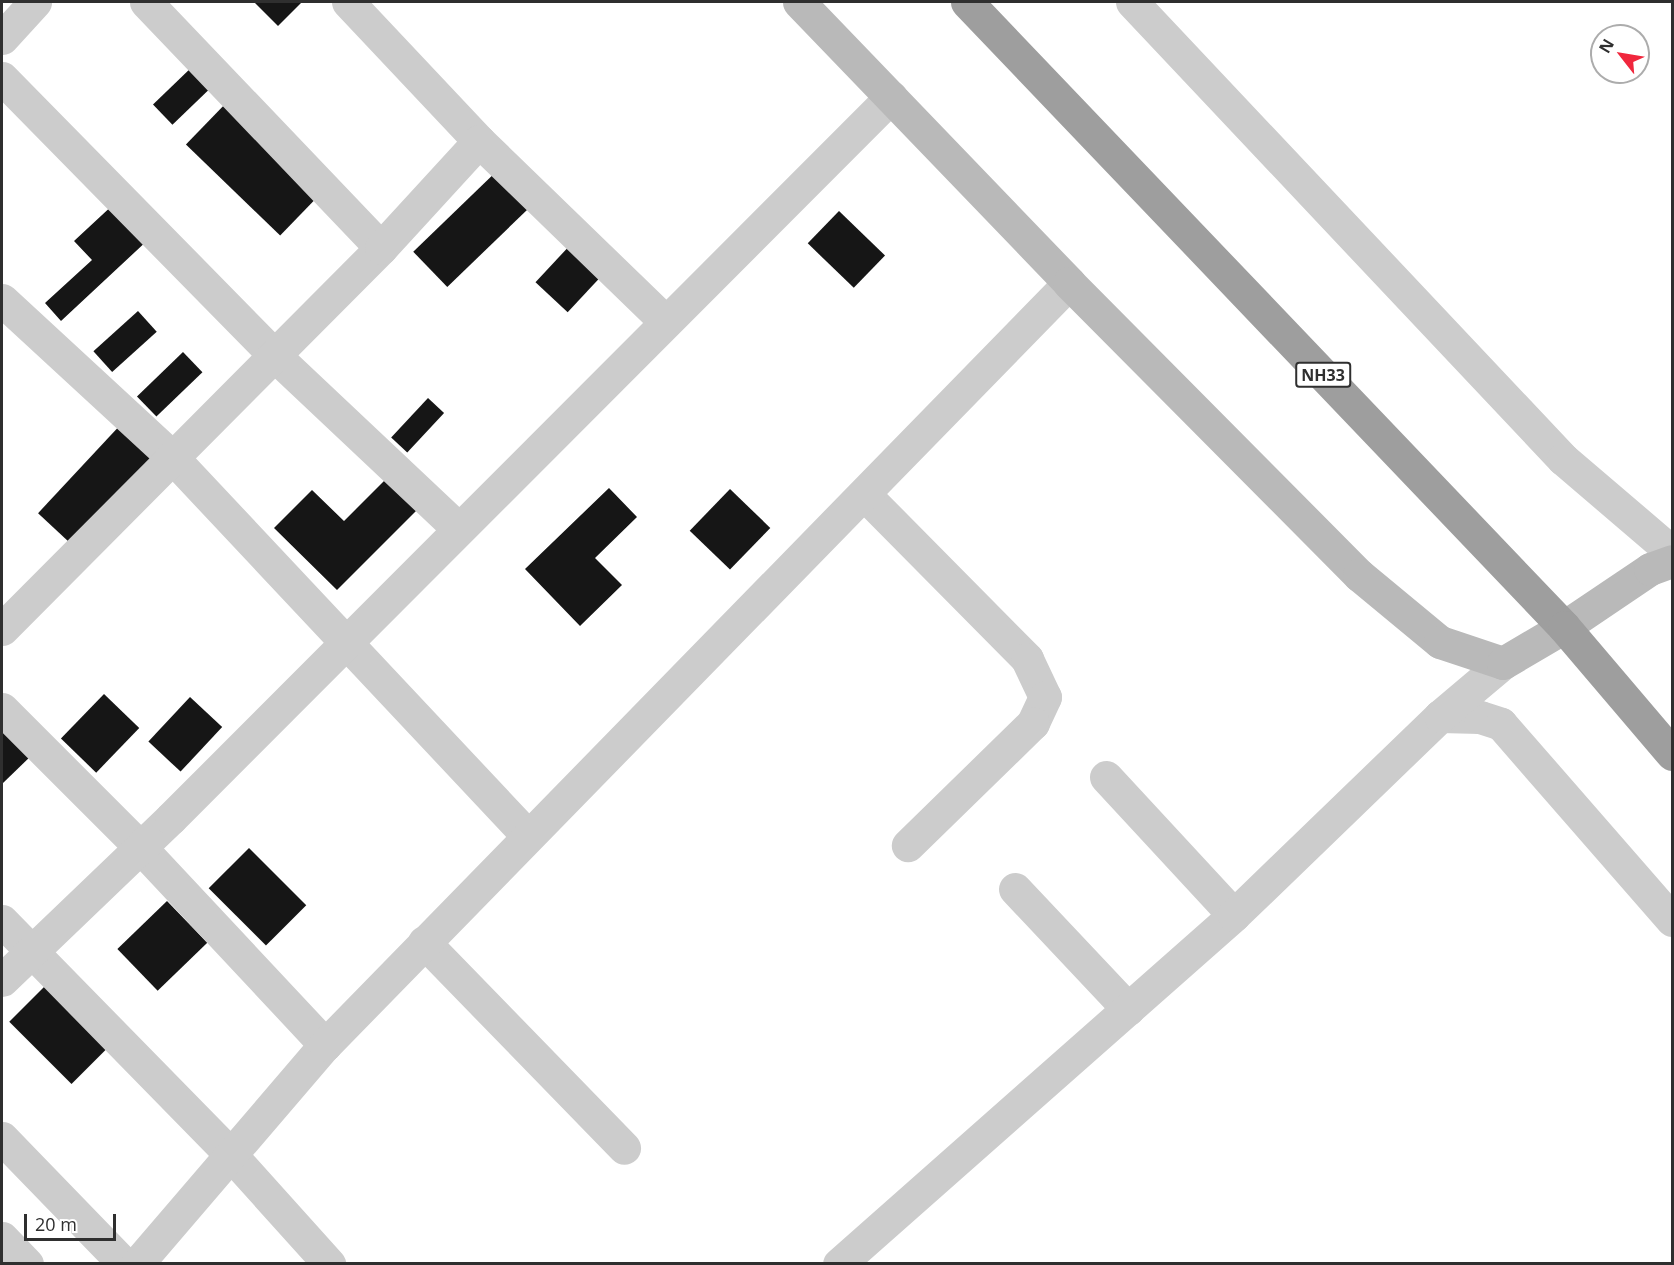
<!DOCTYPE html>
<style>
body{margin:0}
#map{position:relative;width:1674px;height:1265px;overflow:hidden;background:#fff;font-family:"Open Sans",sans-serif}
div>[style]{position:absolute}
.building>*{inset:0;background:#161616;transform-origin:0 0}
.minor>*{height:33px;margin:-16.5px;padding:0 16.5px;transform-origin:16.5px;border-radius:16.5px;background:#ccc}
.tertiary>*{height:33px;margin:-16.5px;padding:0 16.5px;transform-origin:16.5px;border-radius:16.5px;background:#ccc}
.secondary>*{height:33px;margin:-16.5px;padding:0 16.5px;transform-origin:16.5px;border-radius:16.5px;background:#b9b9b9}
.trunk>*{height:33px;margin:-16.5px;padding:0 16.5px;transform-origin:16.5px;border-radius:16.5px;background:#9e9e9e}
span{translate:-50% -50%;white-space:nowrap;text-align:center;line-height:1.15;-webkit-text-stroke:6px #fff;paint-order:stroke}
.shield-label span{padding:2px 4px;background:#fff;border:2px solid;border-radius:4px;-webkit-text-stroke-width:0}
.shield-label{font-size:16px;color:#2f2f2f;font-weight:700}
.frame{position:absolute;inset:0;border:3px solid #2f2f2f;pointer-events:none}
.north{position:absolute;left:1590px;top:24px;width:60px;height:60px;box-sizing:border-box;background:#fff;border:2px solid #acacac;border-radius:50%;rotate:301deg;font-size:16px;font-weight:700;line-height:24px;text-align:center;color:#2f2f2f}
.north::after{content:'';display:block;margin:auto;width:21px;height:27px;background:#f0273d;clip-path:polygon(50% 0,100% 100%,50% 72%,0 100%)}
.scale{position:absolute;left:24px;top:1214px;width:92px;height:27px;box-sizing:border-box;border:3px solid #2f2f2f;border-top:0;padding-left:8px;font-size:18px;line-height:21px;white-space:nowrap;color:#2f2f2f;-webkit-text-stroke:4px #fff;paint-order:stroke}
</style>
<div id="map">
<div class="building">
<div style="clip-path:polygon(254px 2px,302px 2px,278px 26px)"></div>
<div style="left:194px;top:65px;width:28px;height:57px;rotate:46deg"></div>
<div style="left:229px;top:100px;width:131px;height:62px;rotate:44deg"></div>
<div style="left:501px;top:167px;width:49px;height:122px;rotate:46deg"></div>
<div style="clip-path:polygon(116px 202px,150px 238px,61px 321px,45px 303px,92px 260px,74px 241px)"></div>
<div style="left:839px;top:211px;width:64px;height:45px;rotate:44deg"></div>
<div style="left:573px;top:242px;width:44px;height:55px;rotate:43deg"></div>
<div style="left:138px;top:311px;width:28px;height:60px;rotate:48deg"></div>
<div style="left:183px;top:352px;width:28px;height:64px;rotate:46deg"></div>
<div style="left:428px;top:398px;width:22px;height:54px;rotate:43deg"></div>
<div style="left:124px;top:421px;width:47px;height:126px;rotate:43deg"></div>
<div style="clip-path:polygon(390px 475px,421px 506px,337px 590px,274px 528px,312px 490px,344px 521px)"></div>
<div style="clip-path:polygon(609px 488px,637px 517px,595px 558px,622px 585px,580px 626px,525px 569px)"></div>
<div style="left:730px;top:489px;width:56px;height:58px;rotate:44deg"></div>
<div style="left:104px;top:694px;width:49px;height:62px;rotate:44deg"></div>
<div style="left:190px;top:697px;width:44px;height:61px;rotate:43deg"></div>
<div style="clip-path:polygon(2px 718px,34px 753px,2px 784px)"></div>
<div style="left:249px;top:848px;width:81px;height:57px;rotate:45deg"></div>
<div style="left:167px;top:901px;width:58px;height:69px;rotate:46deg"></div>
<div style="left:51px;top:980px;width:88px;height:59px;rotate:45deg"></div>
</div>
<div class="minor">
<div style="left:146px;top:2px;width:340px;rotate:46.3deg"></div>
<div style="left:348px;top:2px;width:191px;rotate:46.7deg"></div>
<div style="left:479px;top:141px;width:260px;rotate:44.1deg"></div>
<div style="left:1132px;top:2px;width:628px;rotate:46.68deg"></div>
<div style="left:1563px;top:459px;width:143px;rotate:40.5deg"></div>
<div style="left:2px;top:78px;width:387px;rotate:45.5deg"></div>
<div style="left:273px;top:354px;width:255px;rotate:43.3deg"></div>
<div style="left:2px;top:300px;width:231px;rotate:42.7deg"></div>
<div style="left:172px;top:457px;width:519px;rotate:46.8deg"></div>
<div style="left:864px;top:494px;width:232px;rotate:45.3deg"></div>
<div style="left:1027px;top:659px;width:42px;rotate:64.7deg"></div>
<div style="left:1045px;top:697px;width:29px;rotate:115deg"></div>
<div style="left:1033px;top:723px;width:175px;rotate:135.7deg"></div>
<div style="left:2px;top:629px;width:537px;rotate:-45.15deg"></div>
<div style="left:381px;top:248px;width:145px;rotate:-47.5deg"></div>
<div style="left:2px;top:709px;width:195px;rotate:45deg"></div>
<div style="left:140px;top:847px;width:271px;rotate:46.9deg"></div>
<div style="left:1440px;top:716px;width:40px;rotate:1.4deg"></div>
<div style="left:1480px;top:717px;width:22px;rotate:18deg"></div>
<div style="left:1501px;top:724px;width:260px;rotate:48.9deg"></div>
<div style="left:1106px;top:777px;width:188px;rotate:47.2deg"></div>
<div style="left:1015px;top:889px;width:165px;rotate:46.7deg"></div>
<div style="left:2px;top:921px;width:327px;rotate:45.6deg"></div>
<div style="left:231px;top:1155px;width:147px;rotate:48deg"></div>
<div style="left:424px;top:942px;width:287px;rotate:45.8deg"></div>
<div style="left:2px;top:980px;width:234px;rotate:-43.8deg"></div>
<div style="left:171px;top:818px;width:1019px;rotate:-45.04deg"></div>
<div style="left:2px;top:1138px;width:175px;rotate:45.9deg"></div>
<div style="left:2px;top:1238px;width:36px;rotate:46deg"></div>
<div style="left:137px;top:1264px;width:289px;rotate:-49.4deg"></div>
<div style="left:325px;top:1045px;width:1065px;rotate:-45.68deg"></div>
</div>
<div class="tertiary">
<div style="left:2px;top:38px;width:49px;rotate:-47.5deg"></div>
<div style="left:839px;top:1264px;width:527px;rotate:-41.46deg"></div>
<div style="left:1234px;top:915px;width:286px;rotate:-44deg"></div>
<div style="left:1440px;top:716px;width:82px;rotate:-40.1deg"></div>
</div>
<div class="secondary">
<div style="left:799px;top:2px;width:390px;rotate:46.1deg"></div>
<div style="left:1069px;top:283px;width:412px;rotate:45.2deg"></div>
<div style="left:1359px;top:575px;width:105px;rotate:39.6deg"></div>
<div style="left:1440px;top:642px;width:66px;rotate:18.4deg"></div>
<div style="left:1503px;top:663px;width:71px;rotate:-30.5deg"></div>
<div style="left:1564px;top:627px;width:104px;rotate:-34deg"></div>
<div style="left:1650px;top:569px;width:23px;rotate:-20deg"></div>
</div>
<div class="trunk">
<div style="left:967px;top:2px;width:864px;rotate:46.31deg"></div>
<div style="left:1564px;top:627px;width:167px;rotate:49.6deg"></div>
</div>
<div class="shield-label">
<span style="left:1323px;top:375px">NH33</span>
</div>
<div class="frame"></div>
<div class="north">N</div>
<div class="scale">20 m</div>
</div>
